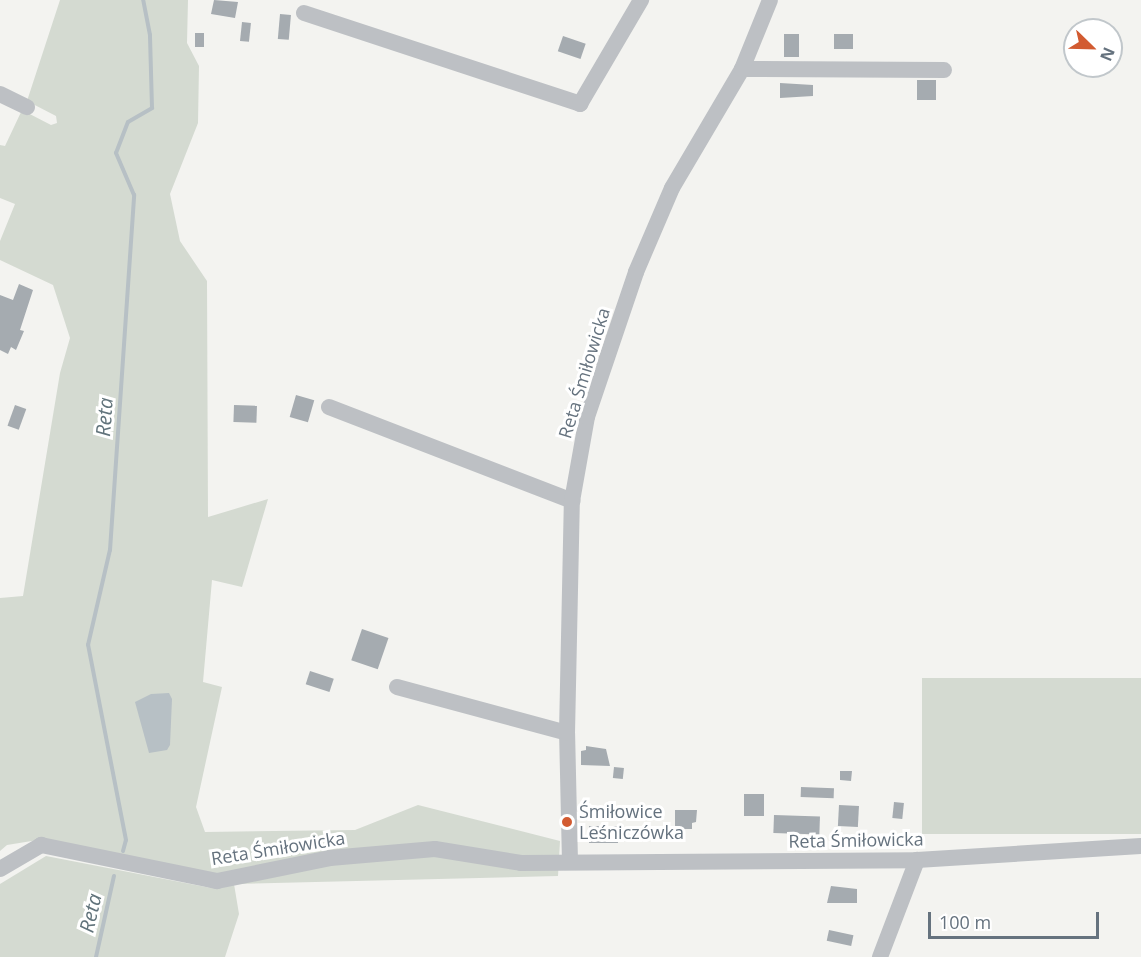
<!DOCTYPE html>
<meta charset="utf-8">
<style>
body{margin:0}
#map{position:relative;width:1141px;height:957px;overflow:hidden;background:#f3f3f0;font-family:"Open Sans",sans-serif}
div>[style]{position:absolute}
.green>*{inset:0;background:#d4dad1;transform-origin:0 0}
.water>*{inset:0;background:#b7c0c5}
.stream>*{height:4px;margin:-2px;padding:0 2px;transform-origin:2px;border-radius:2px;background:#b7c0c5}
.building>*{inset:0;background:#a5abb0;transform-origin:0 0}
.minor>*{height:16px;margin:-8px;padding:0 8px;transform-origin:8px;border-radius:8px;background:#bdc0c4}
.dots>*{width:16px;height:16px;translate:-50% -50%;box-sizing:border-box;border:3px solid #fff;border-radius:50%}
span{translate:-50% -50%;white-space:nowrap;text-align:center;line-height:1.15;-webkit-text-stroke:6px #fff;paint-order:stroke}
.street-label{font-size:18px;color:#65727e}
.poi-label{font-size:18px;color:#65727e}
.left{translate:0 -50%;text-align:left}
.water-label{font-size:20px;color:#61737b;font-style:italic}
.north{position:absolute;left:1063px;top:18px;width:60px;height:60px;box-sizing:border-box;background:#fff;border:2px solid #c1c7cb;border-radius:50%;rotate:113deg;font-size:16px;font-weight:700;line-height:24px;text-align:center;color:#65727e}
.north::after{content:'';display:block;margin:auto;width:21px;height:27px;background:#d25b31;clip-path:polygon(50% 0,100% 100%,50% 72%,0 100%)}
.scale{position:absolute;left:928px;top:912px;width:171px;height:27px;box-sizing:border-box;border:3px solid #65727e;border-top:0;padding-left:8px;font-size:18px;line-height:21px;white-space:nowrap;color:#65727e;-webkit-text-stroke:4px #fff;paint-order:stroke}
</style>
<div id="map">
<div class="green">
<div style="clip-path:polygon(60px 0,188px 0,187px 43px,199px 66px,198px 123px,170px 194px,180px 241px,207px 281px,208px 517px,268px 499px,242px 587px,212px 580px,203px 682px,222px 687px,196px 807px,205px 832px,355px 830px,418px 805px,560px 841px,558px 876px,234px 884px,239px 914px,225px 957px,0 957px,0 884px,46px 856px,211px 888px,44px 839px,7px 845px,0 851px,0 598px,23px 596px,60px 373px,70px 338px,53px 285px,0 260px,0 241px,15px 204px,0 198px,0 145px,5px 146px,22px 110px,51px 125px,57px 123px,56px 116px,27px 101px)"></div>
<div style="left:1141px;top:678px;width:156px;height:219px;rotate:90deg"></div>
</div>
<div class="water">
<div style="clip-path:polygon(169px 693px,172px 699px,170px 745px,167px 750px,149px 753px,135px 702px,151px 694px)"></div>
</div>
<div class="stream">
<div style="left:123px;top:851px;width:11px;rotate:-75deg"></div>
<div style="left:126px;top:840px;width:199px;rotate:-101deg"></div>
<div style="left:88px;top:645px;width:98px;rotate:-77deg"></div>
<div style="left:110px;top:550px;width:356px;rotate:-86.1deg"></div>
<div style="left:134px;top:195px;width:46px;rotate:-113.2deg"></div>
<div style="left:116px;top:153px;width:33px;rotate:-69deg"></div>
<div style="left:128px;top:122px;width:28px;rotate:-30deg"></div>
<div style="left:152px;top:108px;width:73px;rotate:-91.6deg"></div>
<div style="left:150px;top:35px;width:36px;rotate:-101deg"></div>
<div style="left:96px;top:957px;width:83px;rotate:-77.5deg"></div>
</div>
<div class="building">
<div style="clip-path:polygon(214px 0,238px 2px,235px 18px,211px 14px)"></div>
<div style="left:280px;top:14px;width:11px;height:25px;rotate:5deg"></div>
<div style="left:242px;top:22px;width:9px;height:19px;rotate:6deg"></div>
<div style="left:195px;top:33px;width:9px;height:14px"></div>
<div style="left:784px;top:34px;width:15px;height:23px"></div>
<div style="left:834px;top:34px;width:19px;height:15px"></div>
<div style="left:563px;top:36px;width:24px;height:16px;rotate:19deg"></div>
<div style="left:917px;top:80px;width:19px;height:20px"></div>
<div style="clip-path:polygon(780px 83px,813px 85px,813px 96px,780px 98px)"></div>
<div style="clip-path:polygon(19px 284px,33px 290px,20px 330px,24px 331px,16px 350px,11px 347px,8px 354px,0 350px,0 295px,13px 300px)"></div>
<div style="left:296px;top:395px;width:19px;height:23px;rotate:16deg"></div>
<div style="left:15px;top:405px;width:12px;height:22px;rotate:20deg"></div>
<div style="left:234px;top:405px;width:23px;height:17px;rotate:2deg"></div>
<div style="left:362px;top:629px;width:28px;height:33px;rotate:19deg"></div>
<div style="left:310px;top:671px;width:25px;height:14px;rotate:18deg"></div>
<div style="clip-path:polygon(586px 746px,606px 749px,610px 766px,581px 765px,581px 751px,586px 750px)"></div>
<div style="left:614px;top:767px;width:10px;height:11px;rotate:6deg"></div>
<div style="clip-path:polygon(840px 771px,852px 771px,851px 781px,840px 780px)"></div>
<div style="left:801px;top:787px;width:33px;height:10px;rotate:2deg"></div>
<div style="left:744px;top:794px;width:20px;height:22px"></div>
<div style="left:894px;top:802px;width:10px;height:16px;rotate:6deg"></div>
<div style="left:839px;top:805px;width:20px;height:21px;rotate:3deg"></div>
<div style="clip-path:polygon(675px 810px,697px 810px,696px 822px,692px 823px,692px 829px,675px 829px)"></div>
<div style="left:774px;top:815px;width:46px;height:18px;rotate:2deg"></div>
<div style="left:618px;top:826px;width:17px;height:29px;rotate:90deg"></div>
<div style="clip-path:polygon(831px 886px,857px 889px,857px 903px,827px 903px)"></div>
<div style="left:829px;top:930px;width:25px;height:11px;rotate:12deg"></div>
</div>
<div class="minor">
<div style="left:304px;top:13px;width:291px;rotate:18.2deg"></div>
<div style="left:580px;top:104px;width:121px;rotate:-59.6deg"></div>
<div style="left:742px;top:69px;width:202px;rotate:0.3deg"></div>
<div style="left:0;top:94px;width:30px;rotate:26deg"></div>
<div style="left:329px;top:407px;width:261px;rotate:21.1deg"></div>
<div style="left:397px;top:687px;width:176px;rotate:15.1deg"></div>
<div style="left:570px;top:862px;width:129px;rotate:-91.3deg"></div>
<div style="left:567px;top:733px;width:232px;rotate:-88.8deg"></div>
<div style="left:572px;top:501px;width:85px;rotate:-79.9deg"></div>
<div style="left:587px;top:417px;width:153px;rotate:-71.3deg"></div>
<div style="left:636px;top:272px;width:91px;rotate:-66.8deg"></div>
<div style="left:672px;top:188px;width:138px;rotate:-59.5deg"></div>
<div style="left:742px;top:69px;width:74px;rotate:-67.9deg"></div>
<div style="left:0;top:869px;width:48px;rotate:-30.3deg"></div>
<div style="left:41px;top:845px;width:180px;rotate:11.6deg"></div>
<div style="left:217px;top:881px;width:115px;rotate:-11.5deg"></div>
<div style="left:330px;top:858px;width:105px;rotate:-4.9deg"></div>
<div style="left:435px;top:849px;width:87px;rotate:9.2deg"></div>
<div style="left:521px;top:863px;width:396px;rotate:-0.4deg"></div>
<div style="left:917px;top:860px;width:224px;rotate:-3.6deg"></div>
<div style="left:880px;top:957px;width:104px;rotate:-69.1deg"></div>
</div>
<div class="dots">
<div style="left:567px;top:822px;background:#d25b31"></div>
</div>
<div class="street-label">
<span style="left:584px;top:373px;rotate:-73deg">Reta Śmiłowicka</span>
<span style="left:856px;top:840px;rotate:-1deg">Reta Śmiłowicka</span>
<span style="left:278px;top:848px;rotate:-9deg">Reta Śmiłowicka</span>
</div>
<div class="poi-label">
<span class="left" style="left:579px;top:822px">Śmiłowice<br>Leśniczówka</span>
</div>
<div class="water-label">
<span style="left:104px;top:417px;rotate:-86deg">Reta</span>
<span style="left:90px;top:913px;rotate:-77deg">Reta</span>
</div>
<div class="north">N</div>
<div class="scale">100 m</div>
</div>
